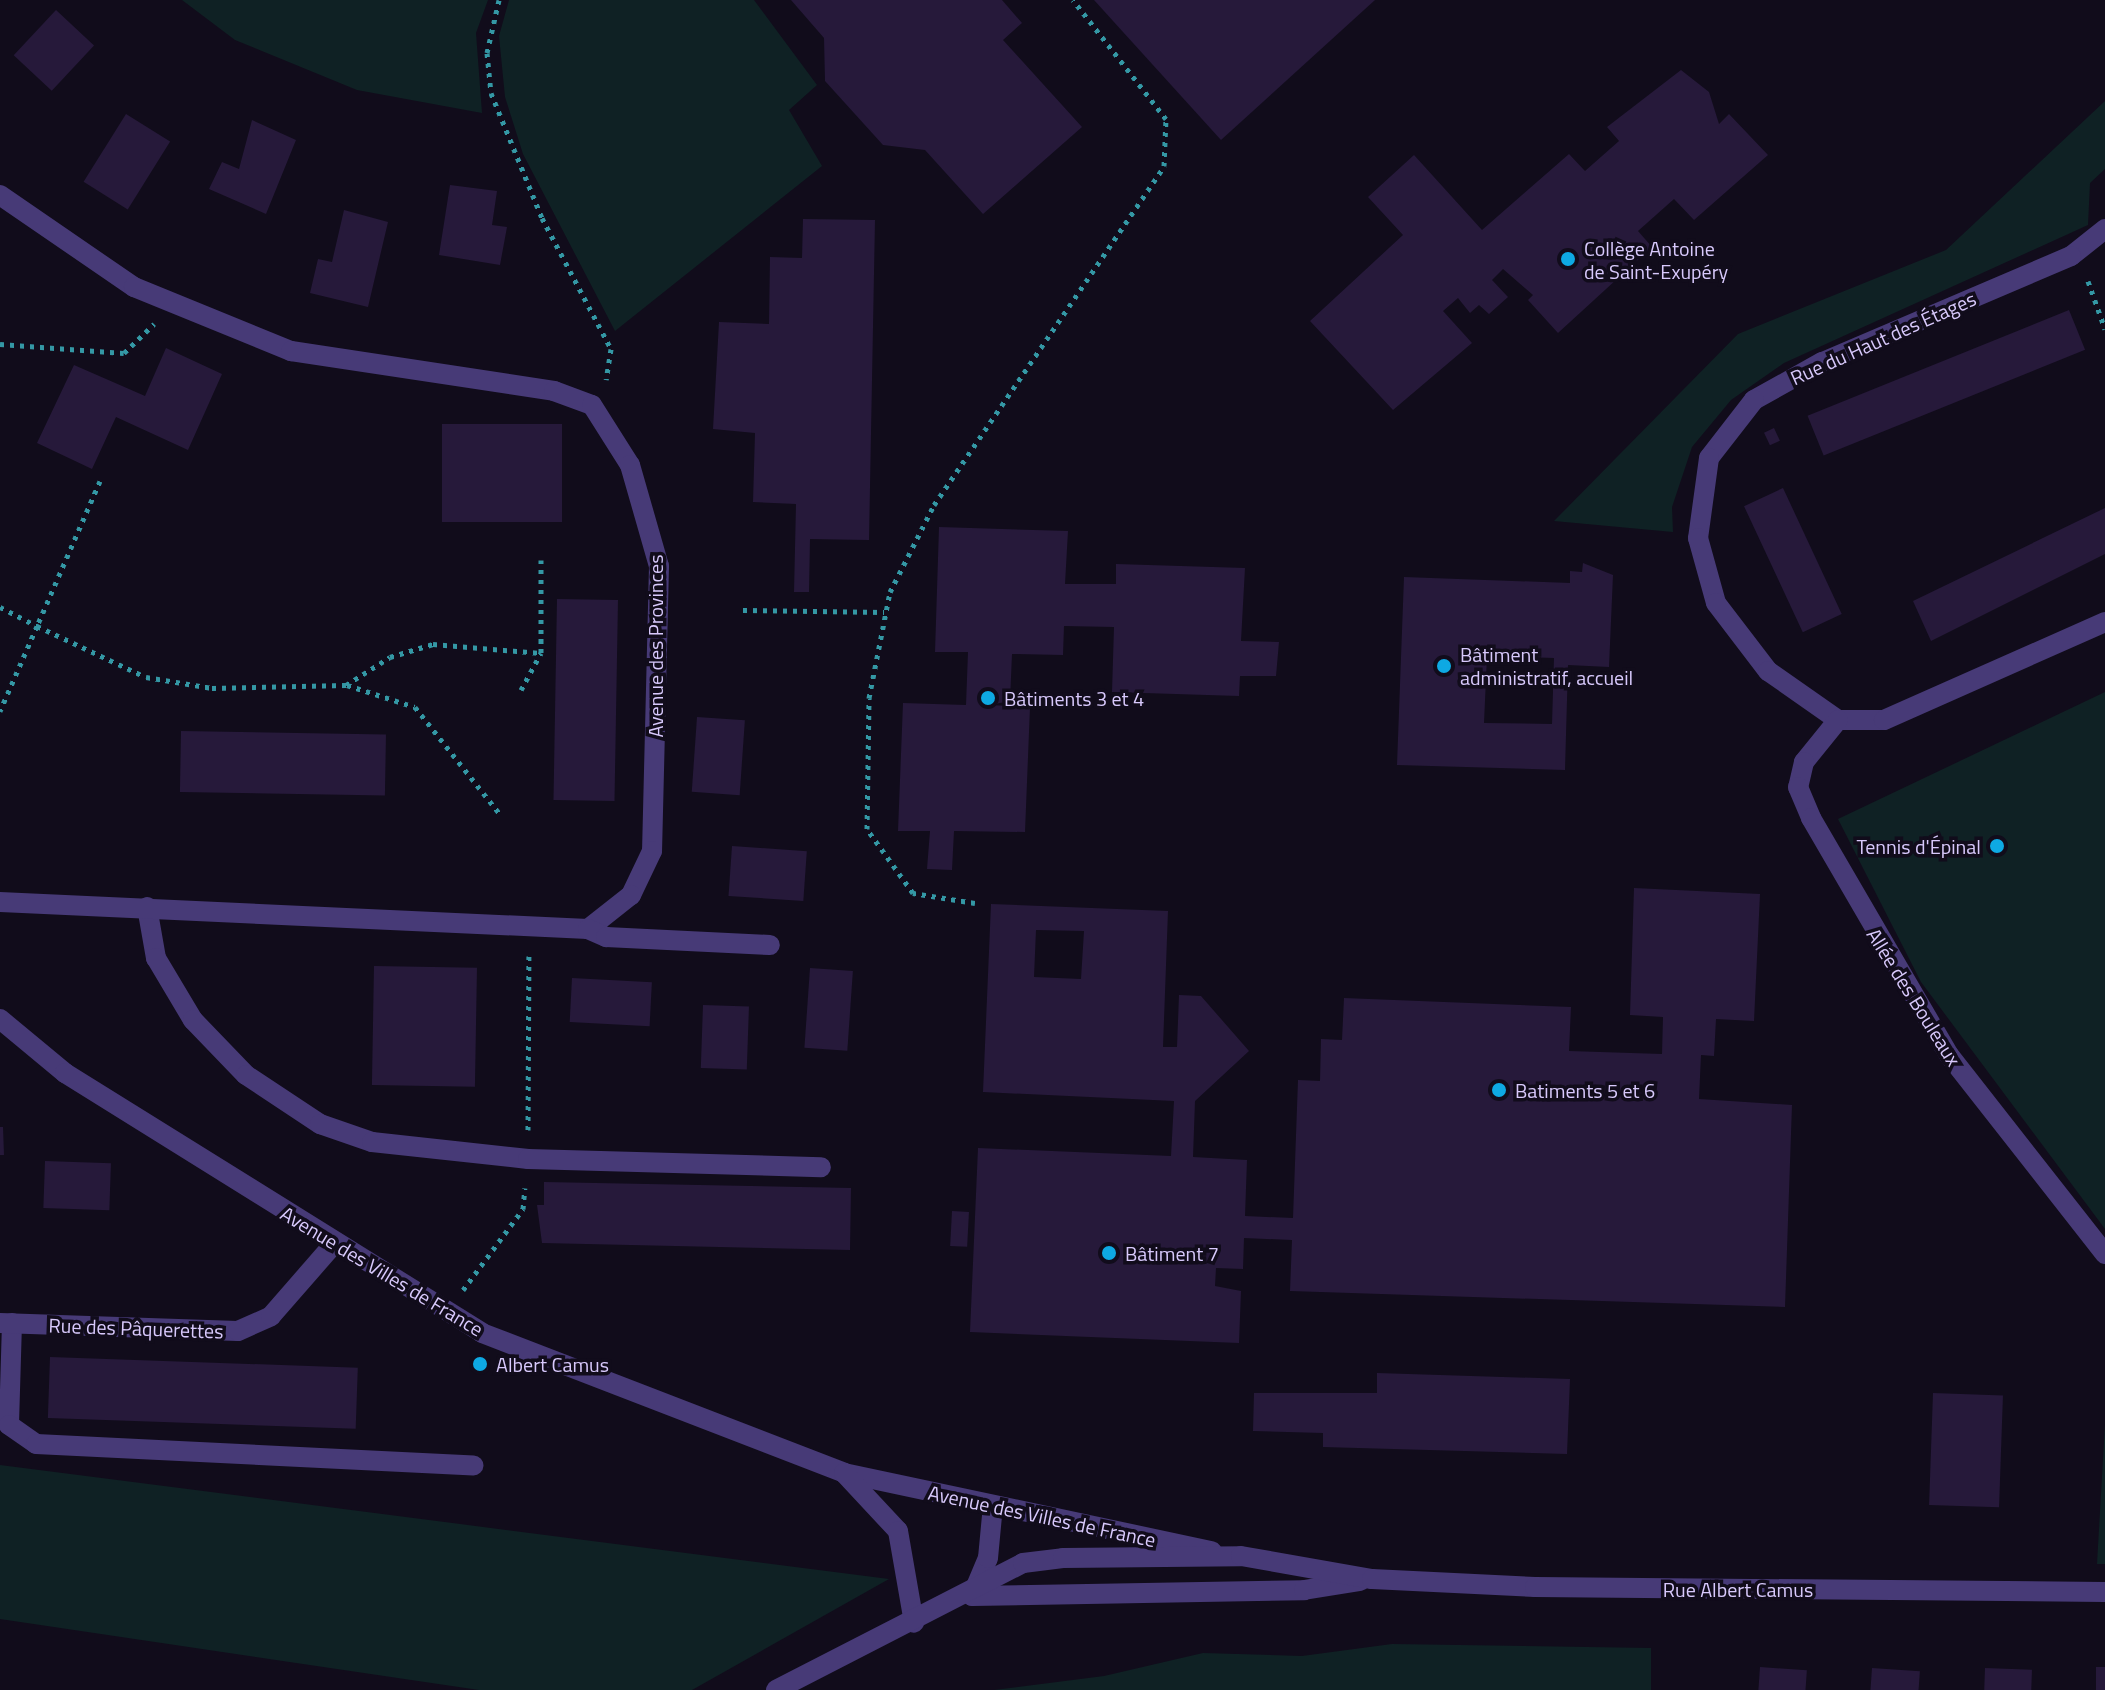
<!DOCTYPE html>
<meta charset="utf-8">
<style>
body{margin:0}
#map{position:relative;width:2105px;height:1690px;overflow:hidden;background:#110c1b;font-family:"Titillium Web",sans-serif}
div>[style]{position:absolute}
.green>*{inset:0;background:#0f2124}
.building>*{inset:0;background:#26193a;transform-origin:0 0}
.path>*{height:5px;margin-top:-2.5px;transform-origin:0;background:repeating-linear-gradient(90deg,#3498a5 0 4px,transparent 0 10px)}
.service>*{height:20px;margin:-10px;padding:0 10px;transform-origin:10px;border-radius:10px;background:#473a77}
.minor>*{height:20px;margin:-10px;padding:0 10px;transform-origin:10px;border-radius:10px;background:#473a77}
.tertiary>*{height:20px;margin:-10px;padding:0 10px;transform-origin:10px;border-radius:10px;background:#473a77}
.dots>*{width:22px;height:22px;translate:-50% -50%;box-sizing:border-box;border:4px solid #110c1b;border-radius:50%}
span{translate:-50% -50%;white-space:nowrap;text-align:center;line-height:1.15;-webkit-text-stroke:7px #110c1b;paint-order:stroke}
.poi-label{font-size:20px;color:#d8c9fc}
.left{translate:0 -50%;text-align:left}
.right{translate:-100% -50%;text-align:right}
.street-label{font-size:20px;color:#d8c9fc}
</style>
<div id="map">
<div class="green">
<div style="clip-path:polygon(182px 0,488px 0,476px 33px,482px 113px,357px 90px,235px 40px)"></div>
<div style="clip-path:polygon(509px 0,754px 0,817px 85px,789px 110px,822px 166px,615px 331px,523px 154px,505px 97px,499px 36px)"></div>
<div style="clip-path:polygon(2105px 101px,2105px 169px,2090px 183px,2088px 225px,1784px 363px,1731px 400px,1692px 447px,1672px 507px,1673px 532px,1554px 521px,1738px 334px,1946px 250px)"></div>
<div style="clip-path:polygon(2105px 692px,2105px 1229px,1921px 982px,1838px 819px)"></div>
<div style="clip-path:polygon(2105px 1424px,2105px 1564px,2097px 1564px)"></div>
<div style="clip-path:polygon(0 1465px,889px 1579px,692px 1690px,479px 1690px,0 1619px)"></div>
<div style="clip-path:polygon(1392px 1644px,1651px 1648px,1651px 1690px,994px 1690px,1104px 1676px,1203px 1653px,1302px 1656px)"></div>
</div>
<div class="building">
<div style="clip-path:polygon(791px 0,1002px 0,1022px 23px,1003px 40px,1082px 127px,983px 214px,925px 150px,883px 145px,825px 81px,824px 38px)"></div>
<div style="clip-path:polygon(1094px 0,1375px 0,1221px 140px)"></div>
<div style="left:56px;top:10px;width:52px;height:62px;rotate:43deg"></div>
<div style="clip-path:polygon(1681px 70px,1709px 92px,1719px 124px,1729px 114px,1768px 155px,1694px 220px,1674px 199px,1638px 231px,1652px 247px,1558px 333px,1528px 300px,1533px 295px,1503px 269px,1492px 280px,1508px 297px,1489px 314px,1479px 305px,1470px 313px,1458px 298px,1443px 311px,1472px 343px,1393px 410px,1310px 321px,1403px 235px,1368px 197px,1414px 155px,1482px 230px,1569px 154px,1585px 171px,1619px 141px,1607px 127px)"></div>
<div style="left:126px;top:114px;width:52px;height:80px;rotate:32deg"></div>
<div style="clip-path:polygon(252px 120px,296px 140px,266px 214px,209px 189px,222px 162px,239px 169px)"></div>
<div style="clip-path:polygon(450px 185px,497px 191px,492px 225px,507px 227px,500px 265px,439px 255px)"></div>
<div style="clip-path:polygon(344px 210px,388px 222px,368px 307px,310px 293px,318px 259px,332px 262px)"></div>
<div style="clip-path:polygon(803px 219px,875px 220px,869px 540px,810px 539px,809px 592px,794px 592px,796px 504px,753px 502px,755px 433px,713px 429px,719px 322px,769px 324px,770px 257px,802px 258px)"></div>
<div style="left:2069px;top:310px;width:43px;height:282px;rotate:68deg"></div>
<div style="clip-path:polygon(166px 348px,222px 374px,188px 450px,116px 417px,92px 469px,37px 443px,74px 365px,145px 396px)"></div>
<div style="left:442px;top:424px;width:120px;height:98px"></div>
<div style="left:1774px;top:428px;width:14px;height:11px;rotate:65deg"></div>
<div style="left:1783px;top:488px;width:139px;height:43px;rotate:65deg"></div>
<div style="clip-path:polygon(2105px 508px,2105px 554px,1931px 641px,1913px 601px)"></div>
<div style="clip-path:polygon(939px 527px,1068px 531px,1065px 584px,1116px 584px,1116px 564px,1245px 568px,1241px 641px,1279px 642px,1276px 676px,1240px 676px,1239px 696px,1112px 692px,1114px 627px,1064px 626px,1063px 655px,1012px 654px,1010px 701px,990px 705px,1030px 707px,1025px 832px,954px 831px,952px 870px,927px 869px,930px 831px,898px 831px,903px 703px,966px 705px,968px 652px,935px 652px)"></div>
<div style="clip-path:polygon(evenodd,1583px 563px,1613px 575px,1609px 667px,1568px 665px,1565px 770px,1397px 765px,1404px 577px,1570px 583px,1570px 571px,1582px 572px,1583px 563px,1487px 656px,1554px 658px,1552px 724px,1484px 723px,1487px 656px)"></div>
<div style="left:557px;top:599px;width:61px;height:201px;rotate:1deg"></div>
<div style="left:697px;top:717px;width:48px;height:75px;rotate:4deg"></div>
<div style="left:181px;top:731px;width:205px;height:61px;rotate:1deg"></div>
<div style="left:732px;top:846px;width:75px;height:50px;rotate:4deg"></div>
<div style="clip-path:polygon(evenodd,1634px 888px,1760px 894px,1754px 1021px,1716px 1019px,1714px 1056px,1701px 1055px,1699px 1099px,1792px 1105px,1785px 1307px,1290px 1291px,1292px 1240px,1244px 1238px,1243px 1269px,1216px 1268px,1215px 1286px,1241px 1291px,1239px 1343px,970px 1332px,978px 1148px,1171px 1156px,1174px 1101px,983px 1092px,991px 904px,1168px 911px,1163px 1047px,1177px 1047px,1179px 995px,1201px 996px,1249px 1051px,1195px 1101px,1193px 1157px,1247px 1160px,1245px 1216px,1293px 1218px,1298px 1080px,1320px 1081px,1321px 1039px,1342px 1040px,1344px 998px,1571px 1007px,1569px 1051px,1662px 1054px,1663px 1017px,1630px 1015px,1634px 888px,1036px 930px,1084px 931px,1081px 979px,1034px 977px,1036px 930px)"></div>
<div style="left:374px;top:966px;width:103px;height:119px;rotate:1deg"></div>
<div style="left:810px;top:968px;width:43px;height:80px;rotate:4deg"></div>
<div style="left:572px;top:978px;width:80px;height:44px;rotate:3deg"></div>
<div style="left:703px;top:1005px;width:46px;height:63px;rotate:2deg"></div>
<div style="clip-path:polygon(0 1127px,3px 1127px,4px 1155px,0 1155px)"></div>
<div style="left:45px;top:1161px;width:66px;height:47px;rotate:2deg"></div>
<div style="clip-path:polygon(544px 1182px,851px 1188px,850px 1250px,542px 1243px,537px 1205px,544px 1205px)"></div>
<div style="left:952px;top:1211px;width:17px;height:35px;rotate:3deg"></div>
<div style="left:50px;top:1357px;width:308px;height:61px;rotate:2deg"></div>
<div style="clip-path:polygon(1377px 1373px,1570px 1379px,1567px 1454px,1323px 1447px,1323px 1433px,1253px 1431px,1254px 1393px,1377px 1393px)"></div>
<div style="left:1933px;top:1393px;width:70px;height:112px;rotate:2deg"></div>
<div style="left:1760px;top:1667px;width:47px;height:23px;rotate:4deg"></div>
<div style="left:2096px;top:1667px;width:9px;height:23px"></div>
<div style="left:1872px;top:1668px;width:48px;height:22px;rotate:4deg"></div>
<div style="left:1985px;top:1668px;width:47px;height:22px;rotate:2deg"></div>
</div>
<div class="path">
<div style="left:499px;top:0;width:54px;rotate:102.8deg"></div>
<div style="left:487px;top:53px;width:40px;rotate:84.3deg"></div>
<div style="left:491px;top:93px;width:135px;rotate:67.8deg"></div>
<div style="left:542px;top:218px;width:148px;rotate:62.2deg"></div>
<div style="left:611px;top:349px;width:31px;rotate:99deg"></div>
<div style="left:2088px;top:281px;width:51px;rotate:70.5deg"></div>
<div style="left:0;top:344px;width:124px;rotate:4.2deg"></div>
<div style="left:124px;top:353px;width:42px;rotate:-44deg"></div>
<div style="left:100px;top:481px;width:158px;rotate:113.5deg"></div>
<div style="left:37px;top:626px;width:120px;rotate:25.1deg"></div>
<div style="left:146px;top:677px;width:67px;rotate:9.5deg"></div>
<div style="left:212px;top:688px;width:134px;rotate:-1.3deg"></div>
<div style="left:346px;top:685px;width:52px;rotate:-32.5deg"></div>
<div style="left:390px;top:657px;width:45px;rotate:-16.8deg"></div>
<div style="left:433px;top:644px;width:108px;rotate:4.8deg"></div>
<div style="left:541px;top:653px;width:93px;rotate:-90deg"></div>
<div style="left:0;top:607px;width:42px;rotate:27.2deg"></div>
<div style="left:37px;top:626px;width:93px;rotate:113.5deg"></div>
<div style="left:743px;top:610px;width:141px;rotate:0.8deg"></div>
<div style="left:347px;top:685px;width:71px;rotate:17.9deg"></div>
<div style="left:415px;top:707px;width:135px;rotate:51.6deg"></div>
<div style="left:521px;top:690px;width:42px;rotate:-61.6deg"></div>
<div style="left:975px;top:903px;width:63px;rotate:-170.8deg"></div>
<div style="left:913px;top:893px;width:79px;rotate:-125.7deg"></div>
<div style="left:867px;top:829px;width:131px;rotate:-89.1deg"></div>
<div style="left:869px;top:698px;width:108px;rotate:-78.8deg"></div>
<div style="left:890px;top:592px;width:97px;rotate:-63.2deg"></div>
<div style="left:934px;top:505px;width:410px;rotate:-55.8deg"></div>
<div style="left:1164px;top:166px;width:47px;rotate:-87.6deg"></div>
<div style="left:1166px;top:119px;width:151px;rotate:-128deg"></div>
<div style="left:528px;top:1130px;width:174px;rotate:-89.7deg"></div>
<div style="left:463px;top:1290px;width:101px;rotate:-53.5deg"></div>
<div style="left:523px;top:1209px;width:21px;rotate:-85deg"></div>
</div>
<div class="service">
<div style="left:147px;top:907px;width:52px;rotate:80deg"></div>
<div style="left:156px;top:958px;width:72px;rotate:59.2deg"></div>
<div style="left:193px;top:1020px;width:76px;rotate:46.1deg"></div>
<div style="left:246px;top:1075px;width:89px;rotate:33.5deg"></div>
<div style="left:320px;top:1124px;width:55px;rotate:19.1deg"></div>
<div style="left:372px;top:1142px;width:157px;rotate:6.2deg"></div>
<div style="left:528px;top:1159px;width:293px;rotate:1.6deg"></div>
<div style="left:12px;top:1323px;width:102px;rotate:91.7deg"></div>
<div style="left:9px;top:1425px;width:33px;rotate:35deg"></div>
<div style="left:36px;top:1444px;width:438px;rotate:2.8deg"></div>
</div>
<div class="minor">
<div style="left:0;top:195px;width:163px;rotate:34.5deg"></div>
<div style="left:134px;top:287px;width:170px;rotate:22.2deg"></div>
<div style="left:291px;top:351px;width:266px;rotate:8.6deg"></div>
<div style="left:554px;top:391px;width:40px;rotate:20.2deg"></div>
<div style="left:592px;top:405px;width:71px;rotate:57.7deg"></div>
<div style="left:630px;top:465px;width:105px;rotate:74deg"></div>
<div style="left:659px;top:566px;width:285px;rotate:91.4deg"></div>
<div style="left:652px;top:851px;width:49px;rotate:115.5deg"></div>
<div style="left:631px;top:895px;width:55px;rotate:141.7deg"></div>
<div style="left:588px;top:929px;width:589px;rotate:-177.37deg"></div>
<div style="left:2105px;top:229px;width:43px;rotate:141.5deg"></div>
<div style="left:2071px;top:256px;width:271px;rotate:156.9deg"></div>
<div style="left:1822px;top:362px;width:78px;rotate:150.8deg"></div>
<div style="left:1754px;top:400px;width:73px;rotate:127.8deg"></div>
<div style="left:1709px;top:458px;width:81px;rotate:97.8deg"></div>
<div style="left:1698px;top:538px;width:67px;rotate:74.5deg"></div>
<div style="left:1716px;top:603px;width:86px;rotate:52.6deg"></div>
<div style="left:1768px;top:671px;width:85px;rotate:35deg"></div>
<div style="left:1838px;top:720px;width:46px"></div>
<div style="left:1884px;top:720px;width:242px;rotate:-23.9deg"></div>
<div style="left:1838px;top:720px;width:54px;rotate:129deg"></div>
<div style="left:1804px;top:762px;width:26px;rotate:103deg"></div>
<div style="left:1798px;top:787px;width:34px;rotate:67deg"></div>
<div style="left:1811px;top:818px;width:274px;rotate:59.8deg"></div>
<div style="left:1949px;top:1055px;width:253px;rotate:51.9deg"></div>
<div style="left:588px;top:929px;width:20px;rotate:24deg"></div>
<div style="left:606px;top:937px;width:164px;rotate:2.8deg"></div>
<div style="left:0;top:1019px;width:85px;rotate:39.7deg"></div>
<div style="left:65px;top:1073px;width:491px;rotate:31.9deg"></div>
<div style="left:482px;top:1333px;width:388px;rotate:21.1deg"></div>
<div style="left:844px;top:1473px;width:376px;rotate:12deg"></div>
<div style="left:0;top:1323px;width:238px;rotate:1.9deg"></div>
<div style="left:238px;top:1331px;width:36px;rotate:-24deg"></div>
<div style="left:271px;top:1316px;width:94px;rotate:-48.9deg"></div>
<div style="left:844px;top:1473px;width:79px;rotate:47deg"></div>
<div style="left:898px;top:1531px;width:93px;rotate:80.1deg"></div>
<div style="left:972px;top:1596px;width:41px;rotate:-67.2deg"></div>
<div style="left:988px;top:1558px;width:53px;rotate:-84.6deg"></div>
</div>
<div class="tertiary">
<div style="left:972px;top:1596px;width:332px;rotate:-1deg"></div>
<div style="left:1304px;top:1590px;width:57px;rotate:-9.1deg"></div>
<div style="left:776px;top:1690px;width:278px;rotate:-27.2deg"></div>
<div style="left:1023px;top:1563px;width:40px;rotate:-7.1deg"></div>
<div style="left:1063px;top:1558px;width:178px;rotate:-0.6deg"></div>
<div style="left:1241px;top:1556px;width:133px;rotate:10deg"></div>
<div style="left:1372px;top:1579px;width:163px;rotate:2.8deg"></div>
<div style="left:1535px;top:1587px;width:570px;rotate:0.5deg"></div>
</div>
<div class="dots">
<div style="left:1568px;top:259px;background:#0ea9e3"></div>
<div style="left:1444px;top:666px;background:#0ea9e3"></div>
<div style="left:988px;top:698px;background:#0ea9e3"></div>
<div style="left:1997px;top:846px;background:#0ea9e3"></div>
<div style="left:1499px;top:1090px;background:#0ea9e3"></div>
<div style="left:1109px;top:1253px;background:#0ea9e3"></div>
<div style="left:480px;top:1364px;background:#0ea9e3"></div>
</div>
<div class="poi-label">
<span class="left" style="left:1584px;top:260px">Collège Antoine<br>de Saint-Exupéry</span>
<span class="left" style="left:1460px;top:666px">Bâtiment<br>administratif, accueil</span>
<span class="left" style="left:1004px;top:698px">Bâtiments 3 et 4</span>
<span class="right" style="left:1981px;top:846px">Tennis d'Épinal</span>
<span class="left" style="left:1515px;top:1090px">Batiments 5 et 6</span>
<span class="left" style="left:1125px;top:1253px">Bâtiment 7</span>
<span class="left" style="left:496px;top:1364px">Albert Camus</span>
</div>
<div class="street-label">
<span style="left:1883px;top:338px;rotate:-24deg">Rue du Haut des Étages</span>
<span style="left:655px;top:646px;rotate:-90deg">Avenue des Provinces</span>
<span style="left:1914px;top:997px;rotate:58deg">Allée des Bouleaux</span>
<span style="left:382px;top:1271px;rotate:31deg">Avenue des Villes de France</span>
<span style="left:136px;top:1328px;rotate:2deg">Rue des Pâquerettes</span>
<span style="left:1042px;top:1516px;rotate:12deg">Avenue des Villes de France</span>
<span style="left:1738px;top:1589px">Rue Albert Camus</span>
</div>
</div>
